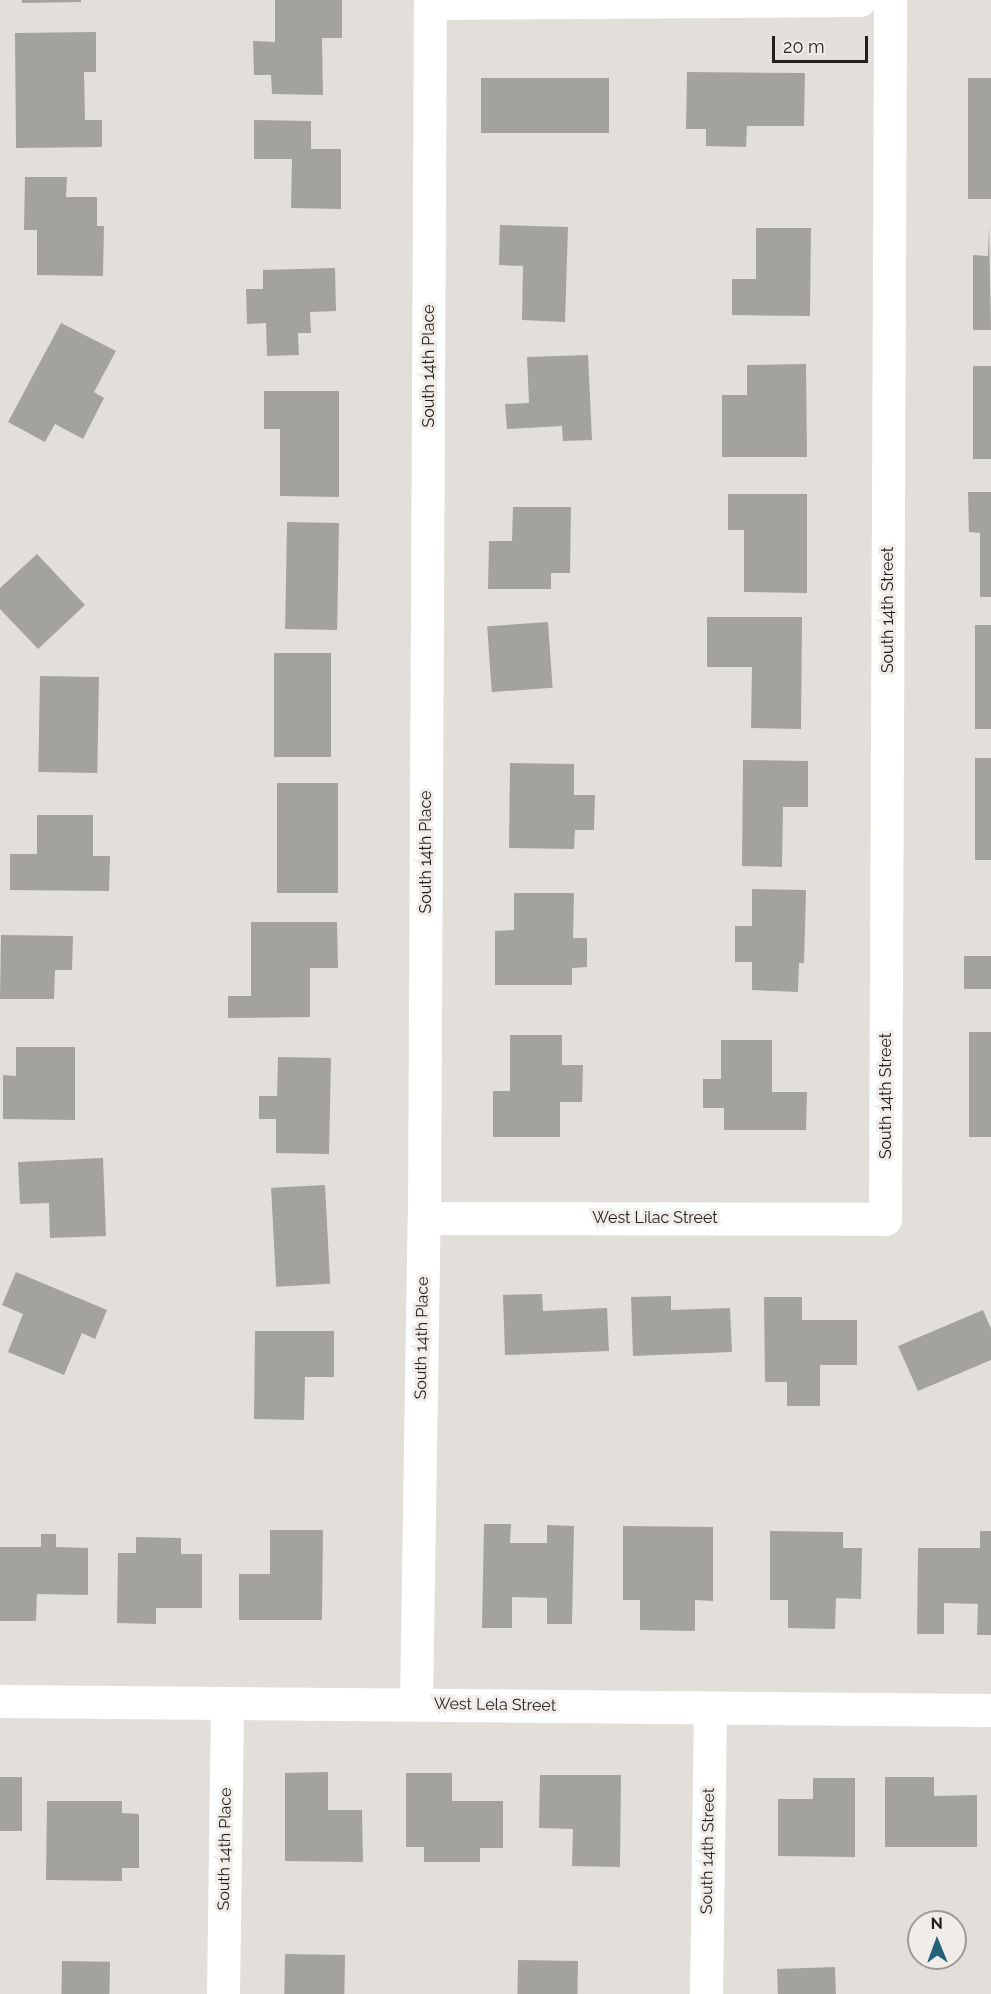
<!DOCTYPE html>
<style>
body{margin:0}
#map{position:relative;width:991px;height:1994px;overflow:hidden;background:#e2dfdb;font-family:Raleway,sans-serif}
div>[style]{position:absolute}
.building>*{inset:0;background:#a3a29e;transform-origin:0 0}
.minor>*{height:33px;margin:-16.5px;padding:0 16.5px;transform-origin:16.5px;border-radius:16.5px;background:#fff}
span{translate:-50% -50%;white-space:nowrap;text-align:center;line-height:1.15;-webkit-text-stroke:6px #f0ece8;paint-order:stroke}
.street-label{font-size:16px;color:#211f1e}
.north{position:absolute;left:907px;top:1910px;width:60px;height:60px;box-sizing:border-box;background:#f0ece8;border:2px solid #9d9a97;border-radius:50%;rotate:359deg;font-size:16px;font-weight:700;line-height:24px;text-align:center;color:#211f1e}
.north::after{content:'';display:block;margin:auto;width:21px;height:27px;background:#246279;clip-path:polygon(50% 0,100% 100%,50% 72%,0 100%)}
.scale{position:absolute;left:772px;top:36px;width:96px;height:27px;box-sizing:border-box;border:3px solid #211f1e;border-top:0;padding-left:8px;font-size:18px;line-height:21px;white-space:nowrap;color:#211f1e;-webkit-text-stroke:4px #f0ece8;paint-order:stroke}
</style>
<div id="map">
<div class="building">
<div style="clip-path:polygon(22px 0,81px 0,81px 2px,22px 3px)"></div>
<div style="clip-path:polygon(275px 0,342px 0,342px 38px,322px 38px,323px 95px,272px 94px,271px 75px,254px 75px,253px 41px,275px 42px)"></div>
<div style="clip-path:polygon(96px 32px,96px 72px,84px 72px,85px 120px,102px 120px,102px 147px,16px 148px,15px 33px)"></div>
<div style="clip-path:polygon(687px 72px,805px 73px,804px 126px,747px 126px,746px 147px,706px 146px,706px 129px,686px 129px)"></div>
<div style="left:481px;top:78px;width:128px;height:55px"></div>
<div style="left:968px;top:78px;width:23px;height:121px"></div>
<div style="clip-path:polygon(254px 120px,311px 121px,311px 149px,341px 149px,341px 209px,291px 208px,292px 159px,254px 159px)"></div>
<div style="clip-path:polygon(25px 177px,67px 177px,66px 197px,97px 197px,97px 226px,104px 226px,103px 276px,37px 275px,37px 230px,24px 230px)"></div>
<div style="clip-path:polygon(500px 225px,568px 227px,565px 322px,522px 320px,523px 266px,499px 265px)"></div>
<div style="clip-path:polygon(989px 227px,991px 330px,973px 330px,973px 255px,988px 256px)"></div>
<div style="clip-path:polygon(756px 228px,811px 228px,810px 316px,732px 315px,732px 279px,756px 279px)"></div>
<div style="clip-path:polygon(335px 268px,336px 311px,310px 312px,311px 333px,298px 333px,299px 355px,267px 356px,266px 323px,247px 324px,246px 289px,263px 289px,263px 270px)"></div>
<div style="clip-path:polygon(61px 323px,116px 351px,94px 392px,104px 398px,83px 439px,55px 424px,45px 442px,8px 422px)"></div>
<div style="clip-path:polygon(588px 355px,592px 440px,563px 441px,562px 426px,507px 429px,505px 404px,529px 403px,527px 357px)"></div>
<div style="clip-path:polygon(806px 364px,807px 457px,722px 457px,722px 395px,747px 395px,747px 365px)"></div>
<div style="left:973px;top:366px;width:18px;height:93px"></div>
<div style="clip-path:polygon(264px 391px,339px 391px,339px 497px,280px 496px,280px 429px,264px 429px)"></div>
<div style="clip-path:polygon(968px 492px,991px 492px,991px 597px,980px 597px,980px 533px,969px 532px)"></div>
<div style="clip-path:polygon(728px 494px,807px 494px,807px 593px,744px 592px,744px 530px,728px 530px)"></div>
<div style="clip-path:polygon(513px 507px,571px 507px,570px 573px,551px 573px,551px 589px,488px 589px,489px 541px,512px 541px)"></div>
<div style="left:287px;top:522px;width:52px;height:107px;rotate:1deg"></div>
<div style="clip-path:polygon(37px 554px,85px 605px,38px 649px,0 609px,0 588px)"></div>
<div style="clip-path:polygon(707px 617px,802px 617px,801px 729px,751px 728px,752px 667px,707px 667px)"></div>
<div style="left:548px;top:622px;width:66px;height:61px;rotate:86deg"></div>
<div style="left:975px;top:625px;width:16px;height:104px"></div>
<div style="left:274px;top:653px;width:57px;height:104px"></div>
<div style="left:40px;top:676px;width:59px;height:96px;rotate:1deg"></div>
<div style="left:975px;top:758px;width:16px;height:102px"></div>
<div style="clip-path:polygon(743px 760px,808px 761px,808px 807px,783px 807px,782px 867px,742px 866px)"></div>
<div style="clip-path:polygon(510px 763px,574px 764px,574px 795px,595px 795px,594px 830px,575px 830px,574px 849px,509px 848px)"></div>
<div style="left:277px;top:783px;width:61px;height:110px"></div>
<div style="clip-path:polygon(37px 815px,93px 815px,93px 856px,110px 856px,109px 891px,10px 890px,10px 854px,37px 854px)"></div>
<div style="clip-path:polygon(752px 889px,806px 890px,804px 963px,799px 963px,798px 992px,752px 990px,752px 962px,735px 962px,735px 926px,752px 926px)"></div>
<div style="clip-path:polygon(514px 893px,574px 893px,573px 938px,587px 938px,587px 967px,572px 968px,572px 985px,495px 985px,495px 931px,514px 930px)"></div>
<div style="clip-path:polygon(251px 922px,337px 922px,338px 968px,310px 968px,310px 1017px,228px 1018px,228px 996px,251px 996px)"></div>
<div style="clip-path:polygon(1px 935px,73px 936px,72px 970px,55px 970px,54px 999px,0 999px)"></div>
<div style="left:964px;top:956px;width:27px;height:33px"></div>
<div style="left:969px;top:1032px;width:22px;height:105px"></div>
<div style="clip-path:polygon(510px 1035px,562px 1035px,562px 1065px,583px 1065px,582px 1102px,560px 1102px,560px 1137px,493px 1137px,493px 1091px,510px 1091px)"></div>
<div style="clip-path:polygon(721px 1040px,772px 1040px,772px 1092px,807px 1092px,806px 1130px,724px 1130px,724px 1108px,703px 1108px,703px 1079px,721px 1079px)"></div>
<div style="clip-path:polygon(16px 1047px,75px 1047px,75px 1120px,3px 1119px,3px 1075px,16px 1076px)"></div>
<div style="clip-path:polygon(278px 1057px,331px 1058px,329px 1154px,276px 1153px,276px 1119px,259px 1119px,259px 1096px,277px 1096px)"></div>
<div style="clip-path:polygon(103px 1158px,106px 1236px,50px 1238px,49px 1203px,20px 1204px,18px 1162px)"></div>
<div style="left:325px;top:1185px;width:99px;height:54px;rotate:87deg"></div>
<div style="clip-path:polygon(16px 1272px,107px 1310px,95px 1339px,82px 1333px,64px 1375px,8px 1352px,23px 1314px,2px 1305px)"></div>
<div style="clip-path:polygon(542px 1294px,543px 1311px,607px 1308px,609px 1351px,505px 1355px,503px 1295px)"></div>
<div style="clip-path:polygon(671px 1296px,671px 1310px,730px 1308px,732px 1352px,633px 1356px,631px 1297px)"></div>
<div style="clip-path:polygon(764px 1297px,802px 1297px,802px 1320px,857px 1320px,857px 1365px,820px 1365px,820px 1406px,787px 1406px,787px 1382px,765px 1382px)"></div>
<div style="clip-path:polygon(983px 1310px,991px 1329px,991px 1360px,918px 1391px,898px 1346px)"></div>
<div style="clip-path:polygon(255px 1331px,334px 1331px,334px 1377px,305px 1377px,304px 1420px,254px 1419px)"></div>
<div style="clip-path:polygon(484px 1524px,511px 1524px,510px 1543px,547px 1543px,547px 1525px,574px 1526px,572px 1624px,547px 1624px,547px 1598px,512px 1597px,512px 1628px,482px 1628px)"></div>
<div style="clip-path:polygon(623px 1526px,713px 1527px,713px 1601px,695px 1600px,695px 1631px,640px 1630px,640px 1600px,623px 1600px)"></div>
<div style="clip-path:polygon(270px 1530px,323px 1530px,322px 1620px,239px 1620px,239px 1574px,270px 1574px)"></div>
<div style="clip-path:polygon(770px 1531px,843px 1532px,843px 1548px,862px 1548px,861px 1599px,836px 1598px,835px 1629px,788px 1628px,788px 1600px,770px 1600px)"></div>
<div style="clip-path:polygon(980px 1531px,991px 1531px,991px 1635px,977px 1635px,978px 1604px,944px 1603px,944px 1634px,917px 1634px,918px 1548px,980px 1548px)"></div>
<div style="clip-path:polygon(41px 1534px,56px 1534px,56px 1547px,88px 1548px,88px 1595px,37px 1594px,36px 1621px,0 1621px,0 1547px,41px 1547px)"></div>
<div style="clip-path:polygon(136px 1537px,181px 1538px,181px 1554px,202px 1554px,202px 1608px,156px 1608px,156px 1624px,117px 1623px,118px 1553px,136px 1553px)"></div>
<div style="clip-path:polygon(328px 1772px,328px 1810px,362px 1810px,363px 1862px,285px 1861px,285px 1773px)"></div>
<div style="clip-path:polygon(406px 1773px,452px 1773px,452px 1801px,503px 1801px,503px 1848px,480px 1848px,480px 1862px,424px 1862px,424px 1847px,406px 1847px)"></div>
<div style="clip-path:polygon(540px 1775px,621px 1775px,620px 1867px,572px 1866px,573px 1829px,539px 1828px)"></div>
<div style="left:0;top:1777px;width:22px;height:54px"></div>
<div style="clip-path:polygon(885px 1777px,934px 1777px,934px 1796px,977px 1795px,977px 1847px,885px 1847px)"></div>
<div style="clip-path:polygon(813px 1778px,855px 1778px,855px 1857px,778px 1856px,778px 1799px,813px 1799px)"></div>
<div style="clip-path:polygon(47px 1801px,122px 1801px,122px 1813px,139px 1814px,139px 1868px,122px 1868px,122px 1881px,46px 1880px)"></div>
<div style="left:285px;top:1954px;width:60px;height:40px;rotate:1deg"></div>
<div style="left:518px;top:1960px;width:60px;height:34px;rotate:1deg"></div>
<div style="left:62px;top:1961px;width:48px;height:33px;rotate:1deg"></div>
<div style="left:835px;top:1967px;width:27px;height:58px;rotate:88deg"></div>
</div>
<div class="minor">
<div style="left:430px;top:3px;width:430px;rotate:-0.4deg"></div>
<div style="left:424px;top:1218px;width:461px;rotate:0.1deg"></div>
<div style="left:885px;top:1219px;width:1219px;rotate:-89.76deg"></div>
<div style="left:0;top:1701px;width:991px;rotate:0.52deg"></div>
<div style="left:416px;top:1704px;width:486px;rotate:-89.1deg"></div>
<div style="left:424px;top:1218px;width:1218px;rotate:-89.72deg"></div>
<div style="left:223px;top:1994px;width:289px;rotate:-89.2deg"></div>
<div style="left:706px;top:1994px;width:286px;rotate:-89.2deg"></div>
</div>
<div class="street-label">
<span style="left:429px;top:366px;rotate:-90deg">South 14th Place</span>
<span style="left:888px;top:610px;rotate:-90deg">South 14th Street</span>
<span style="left:426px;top:852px;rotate:-90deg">South 14th Place</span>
<span style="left:886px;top:1096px;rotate:-90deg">South 14th Street</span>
<span style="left:655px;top:1218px">West Lilac Street</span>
<span style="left:422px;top:1338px;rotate:-89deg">South 14th Place</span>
<span style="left:495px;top:1705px;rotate:1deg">West Lela Street</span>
<span style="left:225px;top:1849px;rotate:-89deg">South 14th Place</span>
<span style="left:708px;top:1851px;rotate:-89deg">South 14th Street</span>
</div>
<div class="north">N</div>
<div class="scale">20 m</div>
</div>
